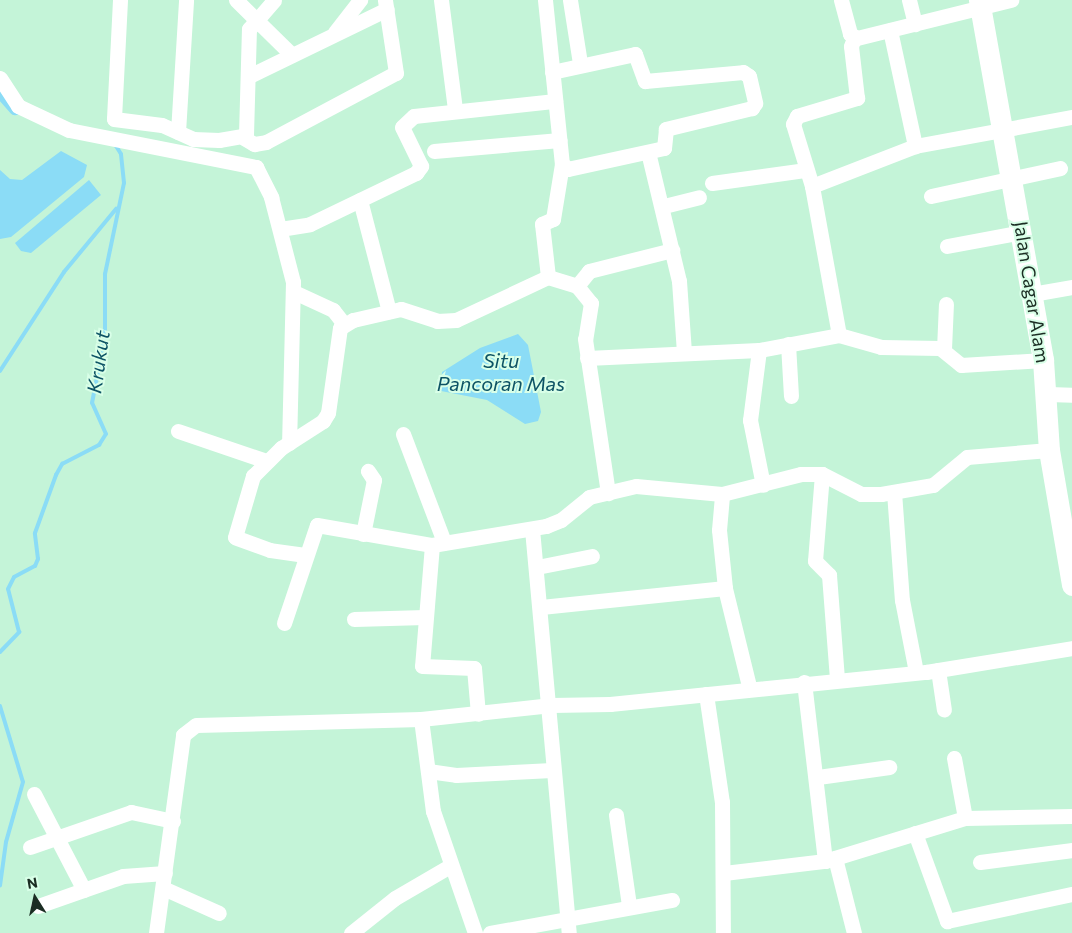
<!DOCTYPE html>
<style>
body{margin:0}
#map{position:relative;width:1072px;height:933px;overflow:hidden;background:#c4f4d8;font-family:Commissioner,sans-serif}
div>[style]{position:absolute}
.water>*{inset:0;background:#8bdcf6}
.stream>*{height:4px;margin:-2px;padding:0 2px;transform-origin:2px;border-radius:2px;background:#8bdcf6}
.canal>*{height:12px;margin:-6px;padding:0 6px;transform-origin:6px;border-radius:6px;background:#8bdcf6}
.street>*{height:15px;margin:-7.5px;padding:0 7.5px;transform-origin:7.5px;border-radius:7.5px;background:#fff}
.secondary>*{height:21px;margin:-10.5px;padding:0 10.5px;transform-origin:10.5px;border-radius:10.5px;background:#fff}
span{translate:-50% -50%;white-space:nowrap;text-align:center;line-height:1.15;-webkit-text-stroke:4px #d9ffe8;paint-order:stroke}
.street-label{font-size:19px;color:#1b2d23}
.water-label{font-size:20px;color:#0d5365;font-style:italic}
.north{position:absolute;left:10px;top:873px;width:50px;height:50px;-webkit-text-stroke:4px #d9ffe8;paint-order:stroke;rotate:350deg;font-size:14px;font-weight:700;line-height:20px;text-align:center;color:#1b2d23}
.north::after{content:'';display:block;margin:auto;width:18px;height:22px;background:#1b2d23;clip-path:polygon(50% 0,100% 100%,50% 72%,0 100%)}
</style>
<div id="map">
<div class="water">
<div style="clip-path:polygon(61px 151px,87px 165px,84px 177px,11px 237px,0 239px,0 170px,10px 179px,22px 180px)"></div>
<div style="clip-path:polygon(89px 180px,101px 195px,31px 253px,21px 251px,15px 243px)"></div>
<div style="clip-path:polygon(518px 334px,528px 345px,541px 412px,538px 421px,525px 424px,487px 400px,441px 391px,442px 372px,480px 348px)"></div>
</div>
<div class="stream">
<div style="left:0;top:371px;width:118px;rotate:-57.1deg"></div>
<div style="left:64px;top:272px;width:82px;rotate:-50.5deg"></div>
<div style="left:0;top:652px;width:28px;rotate:-46deg"></div>
<div style="left:19px;top:632px;width:44px;rotate:-104.3deg"></div>
<div style="left:8px;top:589px;width:13px;rotate:-63deg"></div>
<div style="left:14px;top:577px;width:24px;rotate:-28deg"></div>
<div style="left:35px;top:566px;width:8px;rotate:-67deg"></div>
<div style="left:38px;top:559px;width:26px;rotate:-97deg"></div>
<div style="left:35px;top:533px;width:62px;rotate:-70.1deg"></div>
<div style="left:56px;top:475px;width:13px;rotate:-61deg"></div>
<div style="left:62px;top:464px;width:42px;rotate:-27.2deg"></div>
<div style="left:99px;top:445px;width:13px;rotate:-58deg"></div>
<div style="left:106px;top:434px;width:34px;rotate:-114deg"></div>
<div style="left:92px;top:403px;width:68px;rotate:-79deg"></div>
<div style="left:105px;top:336px;width:62px;rotate:-90deg"></div>
<div style="left:105px;top:274px;width:93px;rotate:-78.2deg"></div>
<div style="left:124px;top:183px;width:29px;rotate:-96deg"></div>
<div style="left:121px;top:154px;width:13px;rotate:-122deg"></div>
<div style="left:0;top:706px;width:79px;rotate:73.2deg"></div>
<div style="left:23px;top:782px;width:62px;rotate:105.8deg"></div>
<div style="left:6px;top:842px;width:44px;rotate:97.8deg"></div>
</div>
<div class="canal">
<div style="left:0;top:92px;width:23px;rotate:49deg"></div>
</div>
<div class="street">
<div style="left:120px;top:0;width:119px;rotate:92.9deg"></div>
<div style="left:114px;top:119px;width:48px;rotate:7.1deg"></div>
<div style="left:162px;top:125px;width:34px;rotate:24deg"></div>
<div style="left:193px;top:139px;width:26px;rotate:2deg"></div>
<div style="left:219px;top:140px;width:27px;rotate:-10deg"></div>
<div style="left:246px;top:135px;width:106px;rotate:-88.4deg"></div>
<div style="left:249px;top:29px;width:38px;rotate:-49deg"></div>
<div style="left:236px;top:0;width:78px;rotate:44.5deg"></div>
<div style="left:441px;top:0;width:111px;rotate:82.7deg"></div>
<div style="left:545px;top:0;width:165px;rotate:84.1deg"></div>
<div style="left:562px;top:164px;width:56px;rotate:99.3deg"></div>
<div style="left:553px;top:219px;width:12px;rotate:156deg"></div>
<div style="left:542px;top:224px;width:53px;rotate:83.5deg"></div>
<div style="left:570px;top:0;width:64px;rotate:81deg"></div>
<div style="left:841px;top:0;width:35px;rotate:75deg"></div>
<div style="left:850px;top:34px;width:8px;rotate:30deg"></div>
<div style="left:857px;top:38px;width:159px;rotate:-13.9deg"></div>
<div style="left:909px;top:0;width:25px;rotate:76deg"></div>
<div style="left:890px;top:30px;width:119px;rotate:77.8deg"></div>
<div style="left:335px;top:32px;width:41px;rotate:-52deg"></div>
<div style="left:552px;top:72px;width:85px;rotate:-12.2deg"></div>
<div style="left:635px;top:54px;width:29px;rotate:70deg"></div>
<div style="left:645px;top:81px;width:98px;rotate:-5.2deg"></div>
<div style="left:743px;top:72px;width:7px;rotate:34deg"></div>
<div style="left:749px;top:76px;width:28px;rotate:77deg"></div>
<div style="left:755px;top:103px;width:6px;rotate:121deg"></div>
<div style="left:752px;top:108px;width:89px;rotate:166.3deg"></div>
<div style="left:666px;top:129px;width:19px;rotate:96deg"></div>
<div style="left:664px;top:148px;width:98px;rotate:167.7deg"></div>
<div style="left:568px;top:169px;width:8px;rotate:-140deg"></div>
<div style="left:249px;top:76px;width:153px;rotate:-25.9deg"></div>
<div style="left:0;top:78px;width:33px;rotate:57deg"></div>
<div style="left:18px;top:106px;width:56px;rotate:25.2deg"></div>
<div style="left:69px;top:130px;width:191px;rotate:11.2deg"></div>
<div style="left:256px;top:167px;width:34px;rotate:63deg"></div>
<div style="left:271px;top:197px;width:88px;rotate:75.5deg"></div>
<div style="left:293px;top:282px;width:161px;rotate:91.4deg"></div>
<div style="left:178px;top:132px;width:132px;rotate:-86.5deg"></div>
<div style="left:244px;top:138px;width:12px;rotate:31deg"></div>
<div style="left:254px;top:144px;width:12px;rotate:-9deg"></div>
<div style="left:266px;top:142px;width:147px;rotate:-28deg"></div>
<div style="left:396px;top:73px;width:74px;rotate:-98.6deg"></div>
<div style="left:434px;top:151px;width:126px;rotate:-5deg"></div>
<div style="left:648px;top:152px;width:133px;rotate:76.5deg"></div>
<div style="left:679px;top:281px;width:71px;rotate:86deg"></div>
<div style="left:712px;top:183px;width:95px;rotate:-7.9deg"></div>
<div style="left:812px;top:186px;width:110px;rotate:-21.2deg"></div>
<div style="left:915px;top:146px;width:160px;rotate:-10.5deg"></div>
<div style="left:931px;top:196px;width:132px;rotate:-12.2deg"></div>
<div style="left:360px;top:200px;width:115px;rotate:75.4deg"></div>
<div style="left:664px;top:206px;width:36px;rotate:-14deg"></div>
<div style="left:280px;top:229px;width:30px;rotate:-9deg"></div>
<div style="left:310px;top:224px;width:118px;rotate:-25.7deg"></div>
<div style="left:416px;top:173px;width:9px;rotate:-54deg"></div>
<div style="left:421px;top:166px;width:43px;rotate:-116deg"></div>
<div style="left:402px;top:127px;width:16px;rotate:-43deg"></div>
<div style="left:414px;top:116px;width:142px;rotate:-6.1deg"></div>
<div style="left:947px;top:246px;width:76px;rotate:-10.6deg"></div>
<div style="left:577px;top:286px;width:19px;rotate:-51deg"></div>
<div style="left:589px;top:271px;width:86px;rotate:-14.2deg"></div>
<div style="left:294px;top:292px;width:43px;rotate:24.8deg"></div>
<div style="left:333px;top:310px;width:18px;rotate:52deg"></div>
<div style="left:1032px;top:294px;width:41px;rotate:-9.9deg"></div>
<div style="left:839px;top:335px;width:151px;rotate:-100.3deg"></div>
<div style="left:812px;top:186px;width:65px;rotate:-107deg"></div>
<div style="left:793px;top:124px;width:9px;rotate:-63deg"></div>
<div style="left:797px;top:116px;width:63px;rotate:-16.7deg"></div>
<div style="left:857px;top:98px;width:52px;rotate:-96.6deg"></div>
<div style="left:851px;top:46px;width:9px;rotate:-69deg"></div>
<div style="left:788px;top:344px;width:52px;rotate:86.7deg"></div>
<div style="left:944px;top:349px;width:45px;rotate:-87.5deg"></div>
<div style="left:759px;top:350px;width:71px;rotate:97.3deg"></div>
<div style="left:750px;top:420px;width:66px;rotate:78.7deg"></div>
<div style="left:587px;top:358px;width:172px;rotate:-2.7deg"></div>
<div style="left:759px;top:350px;width:81px;rotate:-10.6deg"></div>
<div style="left:839px;top:335px;width:44px;rotate:15.9deg"></div>
<div style="left:881px;top:347px;width:59px;rotate:1deg"></div>
<div style="left:940px;top:348px;width:27px;rotate:39deg"></div>
<div style="left:961px;top:365px;width:82px;rotate:-3.5deg"></div>
<div style="left:1048px;top:394px;width:24px;rotate:2deg"></div>
<div style="left:178px;top:431px;width:93px;rotate:18.8deg"></div>
<div style="left:403px;top:434px;width:116px;rotate:69.2deg"></div>
<div style="left:822px;top:474px;width:44px;rotate:27.1deg"></div>
<div style="left:861px;top:494px;width:20px"></div>
<div style="left:881px;top:494px;width:53px;rotate:-9.8deg"></div>
<div style="left:933px;top:485px;width:44px;rotate:-39.5deg"></div>
<div style="left:967px;top:457px;width:82px;rotate:-4.9deg"></div>
<div style="left:894px;top:492px;width:108px;rotate:85.8deg"></div>
<div style="left:902px;top:600px;width:73px;rotate:79deg"></div>
<div style="left:532px;top:529px;width:406px;rotate:84.8deg"></div>
<div style="left:363px;top:534px;width:55px;rotate:-78.5deg"></div>
<div style="left:374px;top:480px;width:11px;rotate:-124deg"></div>
<div style="left:432px;top:545px;width:121px;rotate:94.7deg"></div>
<div style="left:422px;top:666px;width:52px;rotate:2.2deg"></div>
<div style="left:474px;top:668px;width:46px;rotate:85deg"></div>
<div style="left:305px;top:555px;width:35px;rotate:-172deg"></div>
<div style="left:270px;top:550px;width:37px;rotate:-160deg"></div>
<div style="left:235px;top:537px;width:64px;rotate:-73.6deg"></div>
<div style="left:253px;top:476px;width:40px;rotate:-45deg"></div>
<div style="left:281px;top:448px;width:50px;rotate:-32.7deg"></div>
<div style="left:323px;top:421px;width:9px;rotate:-58deg"></div>
<div style="left:328px;top:413px;width:86px;rotate:-82deg"></div>
<div style="left:340px;top:328px;width:15px;rotate:-32deg"></div>
<div style="left:353px;top:320px;width:49px;rotate:-12.9deg"></div>
<div style="left:401px;top:309px;width:38px;rotate:18deg"></div>
<div style="left:437px;top:321px;width:19px;rotate:-3deg"></div>
<div style="left:456px;top:320px;width:102px;rotate:-25.1deg"></div>
<div style="left:548px;top:277px;width:30px;rotate:17deg"></div>
<div style="left:577px;top:286px;width:22px;rotate:51deg"></div>
<div style="left:591px;top:303px;width:36px;rotate:99deg"></div>
<div style="left:585px;top:339px;width:156px;rotate:81.5deg"></div>
<div style="left:537px;top:567px;width:56px;rotate:-11.3deg"></div>
<div style="left:541px;top:607px;width:185px;rotate:-5.9deg"></div>
<div style="left:354px;top:619px;width:71px;rotate:-1.6deg"></div>
<div style="left:284px;top:623px;width:103px;rotate:-71.4deg"></div>
<div style="left:317px;top:525px;width:117px;rotate:9.9deg"></div>
<div style="left:432px;top:545px;width:116px;rotate:-9.5deg"></div>
<div style="left:546px;top:526px;width:16px;rotate:-22deg"></div>
<div style="left:561px;top:520px;width:36px;rotate:-39deg"></div>
<div style="left:589px;top:497px;width:48px;rotate:-13.2deg"></div>
<div style="left:636px;top:486px;width:86px;rotate:5.3deg"></div>
<div style="left:938px;top:670px;width:40px;rotate:81.5deg"></div>
<div style="left:804px;top:682px;width:180px;rotate:83.3deg"></div>
<div style="left:749px;top:686px;width:101px;rotate:-103.8deg"></div>
<div style="left:725px;top:588px;width:58px;rotate:-95.9deg"></div>
<div style="left:719px;top:530px;width:36px;rotate:-85deg"></div>
<div style="left:722px;top:494px;width:81px;rotate:-14.2deg"></div>
<div style="left:801px;top:474px;width:21px"></div>
<div style="left:822px;top:474px;width:87px;rotate:94.6deg"></div>
<div style="left:815px;top:561px;width:20px;rotate:45deg"></div>
<div style="left:829px;top:575px;width:104px;rotate:85.6deg"></div>
<div style="left:706px;top:694px;width:109px;rotate:81.6deg"></div>
<div style="left:722px;top:802px;width:131px;rotate:89.6deg"></div>
<div style="left:421px;top:719px;width:93px;rotate:82.6deg"></div>
<div style="left:433px;top:811px;width:129px;rotate:71deg"></div>
<div style="left:954px;top:758px;width:61px;rotate:79.6deg"></div>
<div style="left:428px;top:771px;width:28px;rotate:8deg"></div>
<div style="left:456px;top:775px;width:96px;rotate:-3deg"></div>
<div style="left:818px;top:777px;width:72px;rotate:-8deg"></div>
<div style="left:34px;top:794px;width:108px;rotate:62.5deg"></div>
<div style="left:616px;top:815px;width:91px;rotate:81.8deg"></div>
<div style="left:915px;top:833px;width:94px;rotate:70deg"></div>
<div style="left:947px;top:921px;width:128px;rotate:-12.2deg"></div>
<div style="left:30px;top:847px;width:107px;rotate:-19.1deg"></div>
<div style="left:131px;top:812px;width:43px;rotate:12.1deg"></div>
<div style="left:835px;top:858px;width:77px;rotate:75.8deg"></div>
<div style="left:980px;top:862px;width:93px;rotate:-7.4deg"></div>
<div style="left:724px;top:873px;width:102px;rotate:-6.8deg"></div>
<div style="left:825px;top:861px;width:146px;rotate:-17.1deg"></div>
<div style="left:965px;top:818px;width:107px;rotate:-1.1deg"></div>
<div style="left:163px;top:888px;width:61px;rotate:24.1deg"></div>
<div style="left:38px;top:906px;width:90px;rotate:-19.4deg"></div>
<div style="left:123px;top:876px;width:42px;rotate:-4.1deg"></div>
<div style="left:156px;top:933px;width:200px;rotate:-82.2deg"></div>
<div style="left:183px;top:735px;width:16px;rotate:-38deg"></div>
<div style="left:196px;top:725px;width:225px;rotate:-1.5deg"></div>
<div style="left:421px;top:719px;width:131px;rotate:-6.1deg"></div>
<div style="left:551px;top:705px;width:59px;rotate:-1deg"></div>
<div style="left:610px;top:704px;width:318px;rotate:-5.8deg"></div>
<div style="left:926px;top:672px;width:148px;rotate:-9.3deg"></div>
<div style="left:351px;top:933px;width:56px;rotate:-38.5deg"></div>
<div style="left:395px;top:898px;width:64px;rotate:-30.2deg"></div>
<div style="left:490px;top:933px;width:185px;rotate:-10.3deg"></div>
</div>
<div class="secondary">
<div style="left:979px;top:0;width:366px;rotate:79.9deg"></div>
<div style="left:1043px;top:360px;width:90px;rotate:86.2deg"></div>
<div style="left:1049px;top:450px;width:137px;rotate:80.3deg"></div>
</div>
<div class="street-label">
<span style="left:1032px;top:292px;rotate:81deg">Jalan Cagar Alam</span>
</div>
<div class="water-label">
<span style="left:501px;top:372px">Situ<br>Pancoran Mas</span>
<span style="left:98px;top:362px;rotate:-82deg">Krukut</span>
</div>
<div class="north">N</div>
</div>
